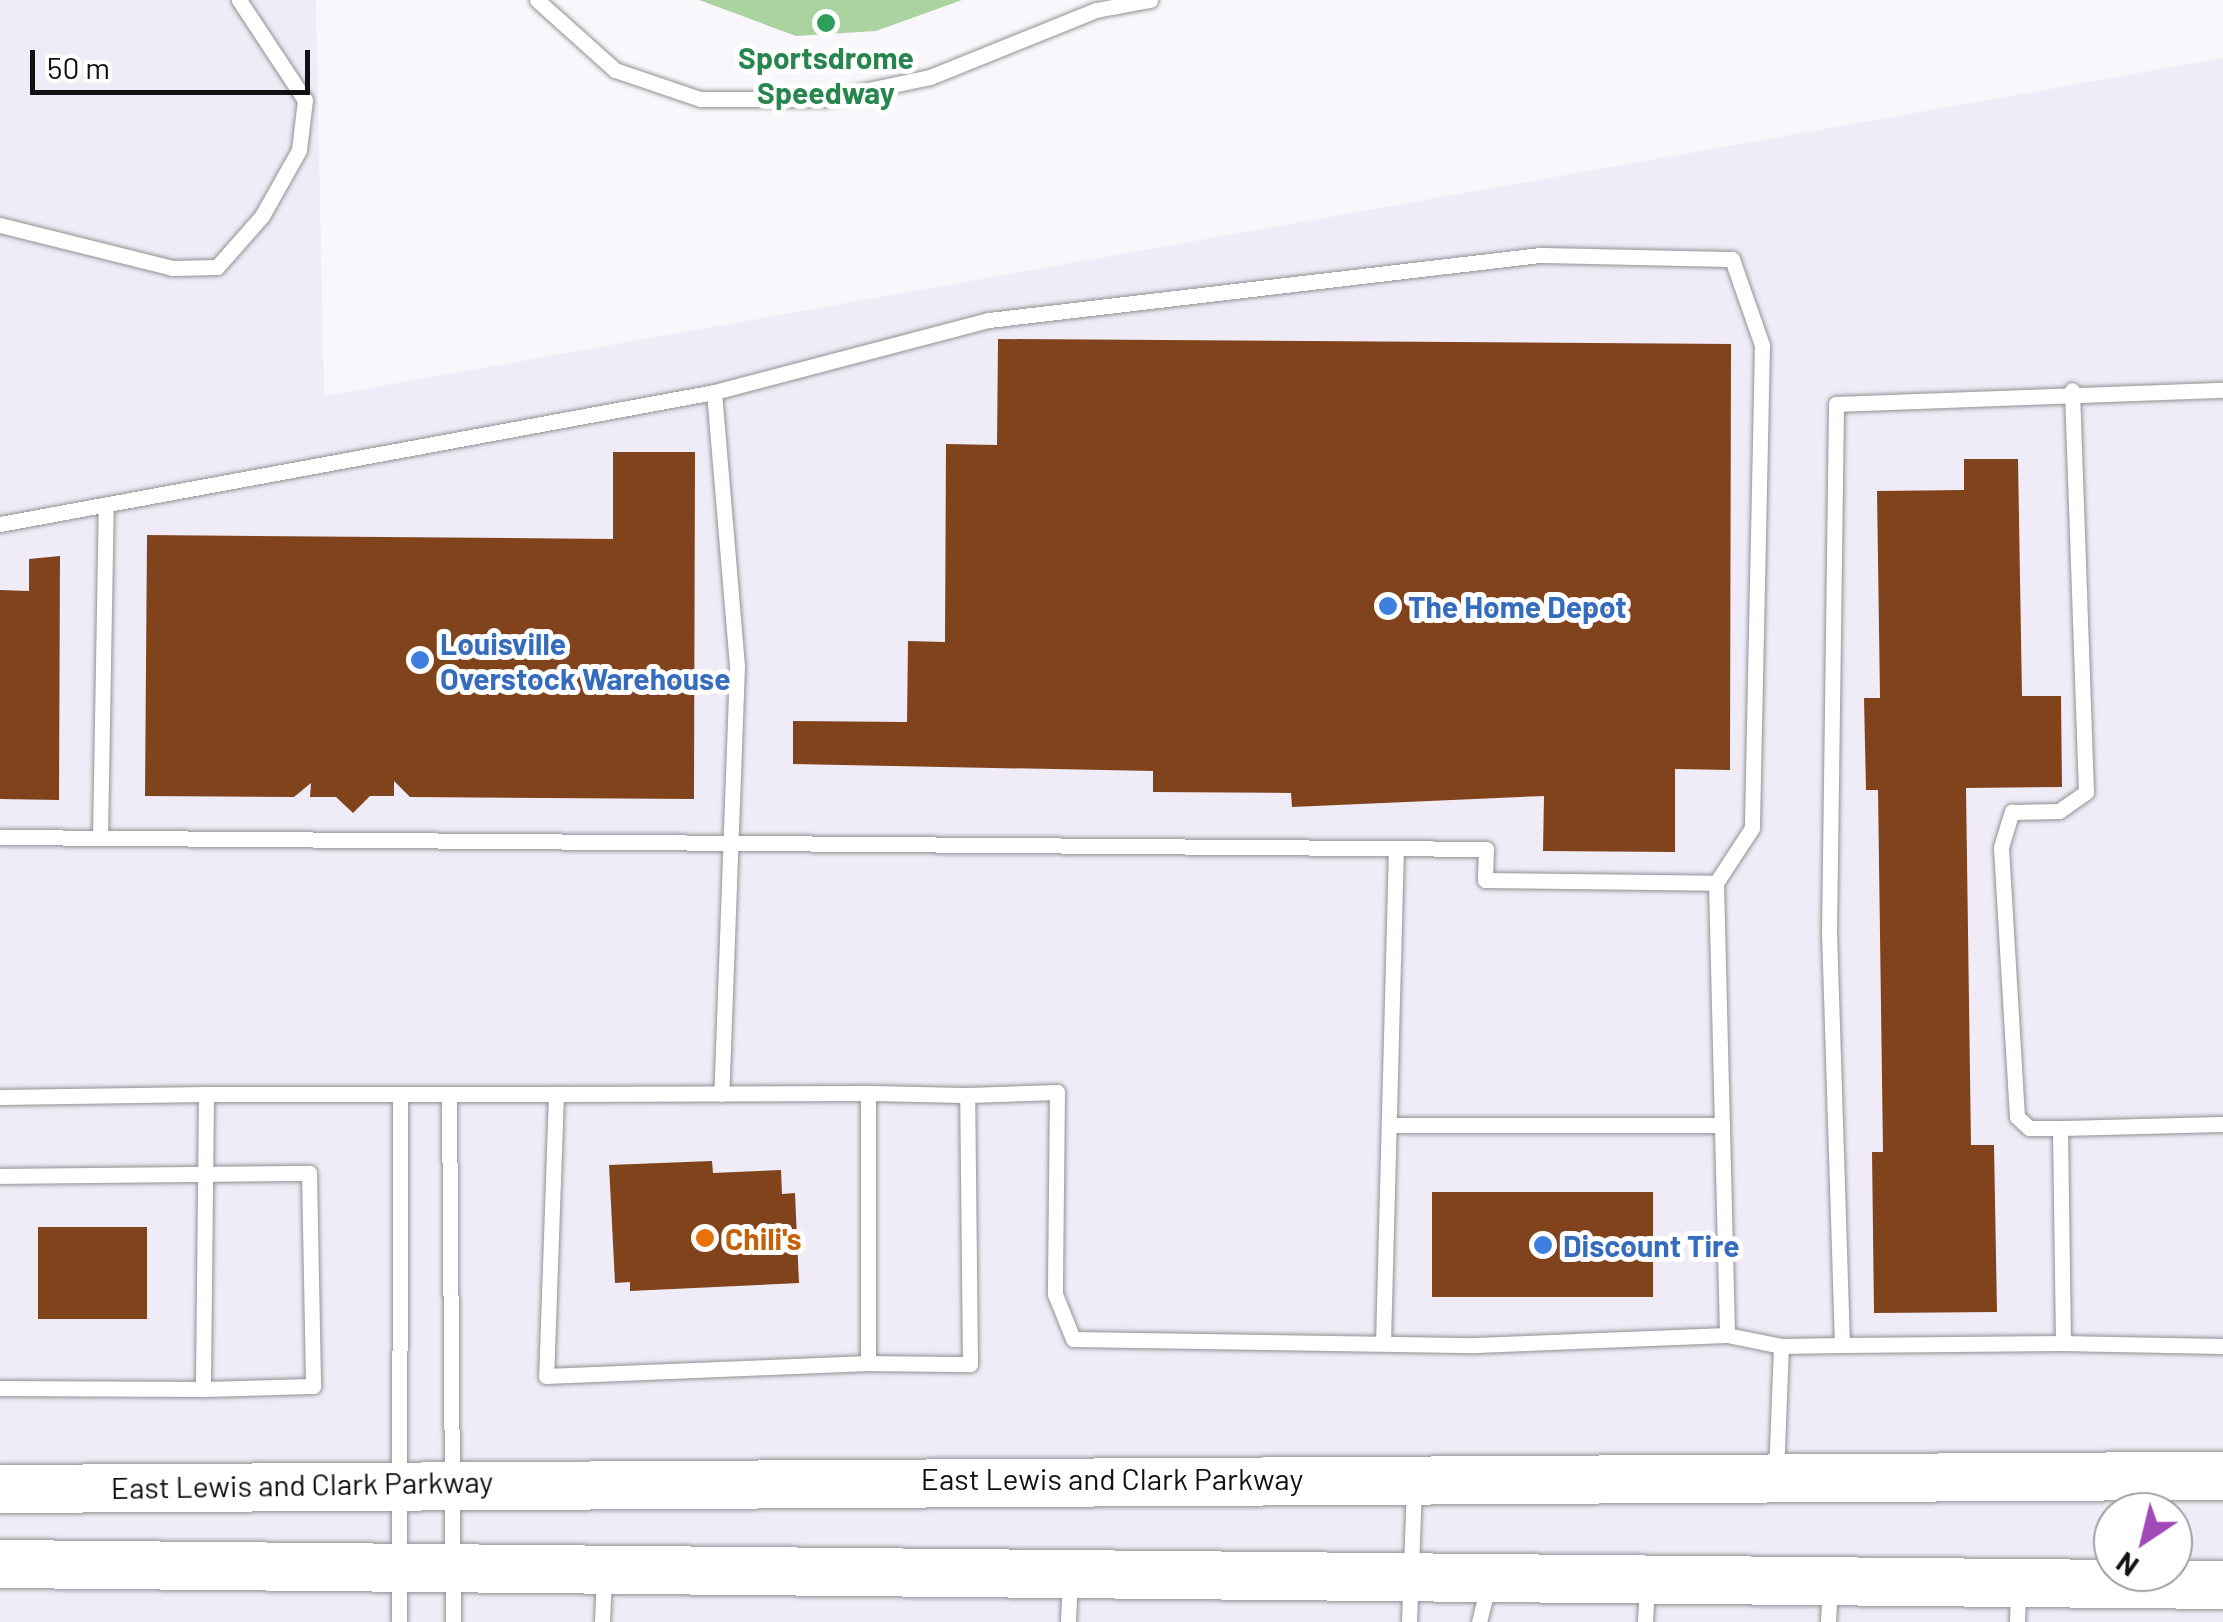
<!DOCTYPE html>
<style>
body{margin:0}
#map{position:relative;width:2223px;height:1622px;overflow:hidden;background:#f9f7fb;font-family:Barlow,sans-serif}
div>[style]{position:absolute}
.built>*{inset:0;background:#f0ecf7}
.green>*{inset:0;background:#aad3a0}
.building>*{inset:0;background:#80431c;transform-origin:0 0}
.roads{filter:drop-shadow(0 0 2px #929194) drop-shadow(0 0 2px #929194)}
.service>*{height:15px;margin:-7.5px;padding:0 7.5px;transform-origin:7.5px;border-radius:7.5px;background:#fff}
.primary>*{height:48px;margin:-24px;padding:0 24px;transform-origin:24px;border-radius:24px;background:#fff}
.dots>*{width:28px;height:28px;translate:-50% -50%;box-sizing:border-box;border:5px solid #fff;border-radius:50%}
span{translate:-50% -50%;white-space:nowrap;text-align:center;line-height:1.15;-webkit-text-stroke:10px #fff;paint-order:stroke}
.leisure-label{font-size:30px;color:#27864d;font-weight:700}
.shop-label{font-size:30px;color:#366cbe;font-weight:700}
.left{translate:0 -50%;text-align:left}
.food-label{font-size:30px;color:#c56008;font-weight:700}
.street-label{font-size:30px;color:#111012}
.north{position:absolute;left:2093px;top:1492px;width:100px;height:100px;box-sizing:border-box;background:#fff;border:2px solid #a09fa0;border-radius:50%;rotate:215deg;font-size:28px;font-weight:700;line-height:40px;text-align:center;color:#111012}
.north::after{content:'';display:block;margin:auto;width:35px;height:45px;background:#a04ab8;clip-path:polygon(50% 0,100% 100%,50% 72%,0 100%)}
.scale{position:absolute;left:30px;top:50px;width:280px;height:45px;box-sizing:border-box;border:5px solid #111012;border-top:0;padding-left:12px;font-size:30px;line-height:35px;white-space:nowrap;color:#111012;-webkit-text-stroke:8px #fff;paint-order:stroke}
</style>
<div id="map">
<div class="built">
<div style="clip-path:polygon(evenodd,0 0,316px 0,324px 396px,2223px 58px,2223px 1622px,0 1622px,0 0,2113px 1512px,2173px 1512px,2173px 1572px,2113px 1572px,2113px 1512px)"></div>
</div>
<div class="green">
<div style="clip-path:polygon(699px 0,962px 0,876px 31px,796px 36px)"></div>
</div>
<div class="building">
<div style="clip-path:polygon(998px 339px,1731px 344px,1730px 770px,1675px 769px,1675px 852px,1543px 851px,1544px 796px,1292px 807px,1291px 793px,1153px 792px,1153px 771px,793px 764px,793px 721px,907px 722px,908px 641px,945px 642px,946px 444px,997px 445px)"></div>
<div style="clip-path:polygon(613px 452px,695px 452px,694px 799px,410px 797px,394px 781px,394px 796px,370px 796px,353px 813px,336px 797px,310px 797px,311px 783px,294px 797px,145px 796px,147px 535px,613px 539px)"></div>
<div style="clip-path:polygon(1964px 459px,2018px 459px,2022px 696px,2061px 696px,2062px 787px,1966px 788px,1971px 1145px,1994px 1145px,1997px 1312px,1874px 1313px,1872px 1152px,1883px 1152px,1878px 790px,1866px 790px,1864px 698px,1880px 698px,1877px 491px,1964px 490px)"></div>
<div style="clip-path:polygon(60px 556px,59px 800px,0 799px,0 590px,29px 591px,29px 559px)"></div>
<div style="clip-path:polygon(712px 1161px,713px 1173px,781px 1170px,782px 1194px,795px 1193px,799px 1283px,630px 1291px,630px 1282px,615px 1283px,609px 1165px)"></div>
<div style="left:1653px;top:1192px;width:105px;height:221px;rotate:90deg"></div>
<div style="left:38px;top:1227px;width:109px;height:92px"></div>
</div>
<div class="roads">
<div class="service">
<div style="left:537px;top:0;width:105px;rotate:41.9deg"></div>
<div style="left:615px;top:70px;width:90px;rotate:18.8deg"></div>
<div style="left:700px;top:99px;width:125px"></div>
<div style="left:825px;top:99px;width:107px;rotate:-11.8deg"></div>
<div style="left:930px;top:77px;width:179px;rotate:-22deg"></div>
<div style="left:1096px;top:10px;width:55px;rotate:-10.5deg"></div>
<div style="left:0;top:225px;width:177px;rotate:14deg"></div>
<div style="left:172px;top:268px;width:45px;rotate:-1.3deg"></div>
<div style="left:217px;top:267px;width:68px;rotate:-48.6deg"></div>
<div style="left:262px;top:216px;width:76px;rotate:-60.7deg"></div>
<div style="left:299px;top:150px;width:50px;rotate:-83.2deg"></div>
<div style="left:305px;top:100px;width:120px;rotate:-123.4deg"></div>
<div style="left:714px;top:392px;width:284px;rotate:-14.7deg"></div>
<div style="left:989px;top:320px;width:555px;rotate:-6.73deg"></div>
<div style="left:1540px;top:255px;width:192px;rotate:1.2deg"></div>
<div style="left:1732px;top:259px;width:91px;rotate:70.8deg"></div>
<div style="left:1762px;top:345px;width:483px;rotate:91.2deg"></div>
<div style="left:1752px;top:828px;width:66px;rotate:123.2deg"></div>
<div style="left:0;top:524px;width:726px;rotate:-10.47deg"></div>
<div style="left:714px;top:392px;width:275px;rotate:85.2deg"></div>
<div style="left:737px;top:666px;width:428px;rotate:92.1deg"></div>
<div style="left:0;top:837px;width:1486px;rotate:0.46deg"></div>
<div style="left:1486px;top:849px;width:31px;rotate:92deg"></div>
<div style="left:1485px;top:880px;width:231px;rotate:0.7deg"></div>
<div style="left:1716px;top:883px;width:452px;rotate:88.6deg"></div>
<div style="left:100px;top:837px;width:332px;rotate:-89deg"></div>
<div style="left:206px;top:1094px;width:350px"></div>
<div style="left:556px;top:1094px;width:282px;rotate:92deg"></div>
<div style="left:546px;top:1376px;width:322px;rotate:-2.3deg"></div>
<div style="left:868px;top:1363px;width:270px;rotate:-90deg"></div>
<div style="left:868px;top:1093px;width:312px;rotate:179.8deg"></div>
<div style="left:449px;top:1094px;width:528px;rotate:89.57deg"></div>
<div style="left:967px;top:1095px;width:90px;rotate:-1.9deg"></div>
<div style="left:1057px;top:1092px;width:202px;rotate:90.6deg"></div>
<div style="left:1055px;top:1294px;width:48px;rotate:68.2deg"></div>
<div style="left:1073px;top:1339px;width:403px;rotate:0.9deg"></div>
<div style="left:1476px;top:1345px;width:251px;rotate:-2.3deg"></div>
<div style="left:1727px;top:1335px;width:55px;rotate:11.5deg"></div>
<div style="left:1781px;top:1346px;width:129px;rotate:92.2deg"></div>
<div style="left:0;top:1097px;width:206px;rotate:-0.8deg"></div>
<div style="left:206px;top:1094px;width:295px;rotate:90.6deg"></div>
<div style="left:203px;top:1389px;width:203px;rotate:-179.7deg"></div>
<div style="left:1391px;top:1125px;width:331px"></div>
<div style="left:2060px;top:1128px;width:31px;rotate:180deg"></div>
<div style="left:2029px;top:1128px;width:16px;rotate:-137deg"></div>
<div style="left:2017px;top:1117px;width:270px;rotate:-93.4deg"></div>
<div style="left:2001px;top:847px;width:37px;rotate:-73deg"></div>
<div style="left:2012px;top:812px;width:47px;rotate:-1.2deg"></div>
<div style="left:2059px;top:811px;width:33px;rotate:-35deg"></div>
<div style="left:2086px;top:792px;width:402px;rotate:-92deg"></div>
<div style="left:0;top:1176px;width:309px;rotate:-0.6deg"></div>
<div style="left:309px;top:1173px;width:213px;rotate:88.9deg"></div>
<div style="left:313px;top:1386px;width:110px;rotate:178.4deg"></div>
<div style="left:1383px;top:1343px;width:494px;rotate:-88.5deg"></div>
<div style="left:2063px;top:1343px;width:160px;rotate:1.1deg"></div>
<div style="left:1842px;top:1345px;width:221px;rotate:-0.5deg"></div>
<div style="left:2063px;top:1343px;width:215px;rotate:-90.8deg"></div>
<div style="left:2060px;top:1128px;width:163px;rotate:-1.4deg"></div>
<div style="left:1781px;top:1346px;width:61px;rotate:-0.9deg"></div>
<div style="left:1842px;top:1345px;width:411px;rotate:-91.8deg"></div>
<div style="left:1829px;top:934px;width:530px;rotate:-89.24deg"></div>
<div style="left:1836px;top:404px;width:387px;rotate:-2.1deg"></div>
<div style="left:868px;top:1363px;width:102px;rotate:0.6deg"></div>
<div style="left:970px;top:1364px;width:269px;rotate:-90.6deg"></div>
<div style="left:967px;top:1095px;width:99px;rotate:-178.8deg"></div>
<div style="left:399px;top:1622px;width:528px;rotate:-89.89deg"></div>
<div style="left:602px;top:1622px;width:46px;rotate:-87.5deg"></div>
<div style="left:1068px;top:1622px;width:45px;rotate:-87.5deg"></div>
<div style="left:1409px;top:1622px;width:135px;rotate:-87.9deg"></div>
<div style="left:1479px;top:1622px;width:41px;rotate:-76deg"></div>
<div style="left:1645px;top:1622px;width:36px;rotate:-87deg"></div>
<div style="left:1828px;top:1622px;width:36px;rotate:-87deg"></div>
<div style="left:2017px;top:1622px;width:33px;rotate:-88deg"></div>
</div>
<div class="primary">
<div style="left:0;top:1489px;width:2223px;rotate:-0.34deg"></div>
<div style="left:0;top:1564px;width:2223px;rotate:0.54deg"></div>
</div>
</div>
<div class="dots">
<div style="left:826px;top:23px;background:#2e9e5b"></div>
<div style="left:1388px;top:606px;background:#3f7fe0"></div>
<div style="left:420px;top:660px;background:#3f7fe0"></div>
<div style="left:705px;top:1238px;background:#e8710a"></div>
<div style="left:1543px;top:1245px;background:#3f7fe0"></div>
</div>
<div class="leisure-label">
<span style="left:826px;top:74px">Sportsdrome<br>Speedway</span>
</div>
<div class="shop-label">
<span class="left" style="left:1408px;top:606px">The Home Depot</span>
<span class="left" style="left:440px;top:660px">Louisville<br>Overstock Warehouse</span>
<span class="left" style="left:1563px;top:1245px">Discount Tire</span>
</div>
<div class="food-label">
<span class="left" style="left:725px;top:1238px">Chili's</span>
</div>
<div class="street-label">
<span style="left:1112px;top:1478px">East Lewis and Clark Parkway</span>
<span style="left:302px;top:1484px;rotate:-1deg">East Lewis and Clark Parkway</span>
</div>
<div class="north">N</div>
<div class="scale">50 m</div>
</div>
